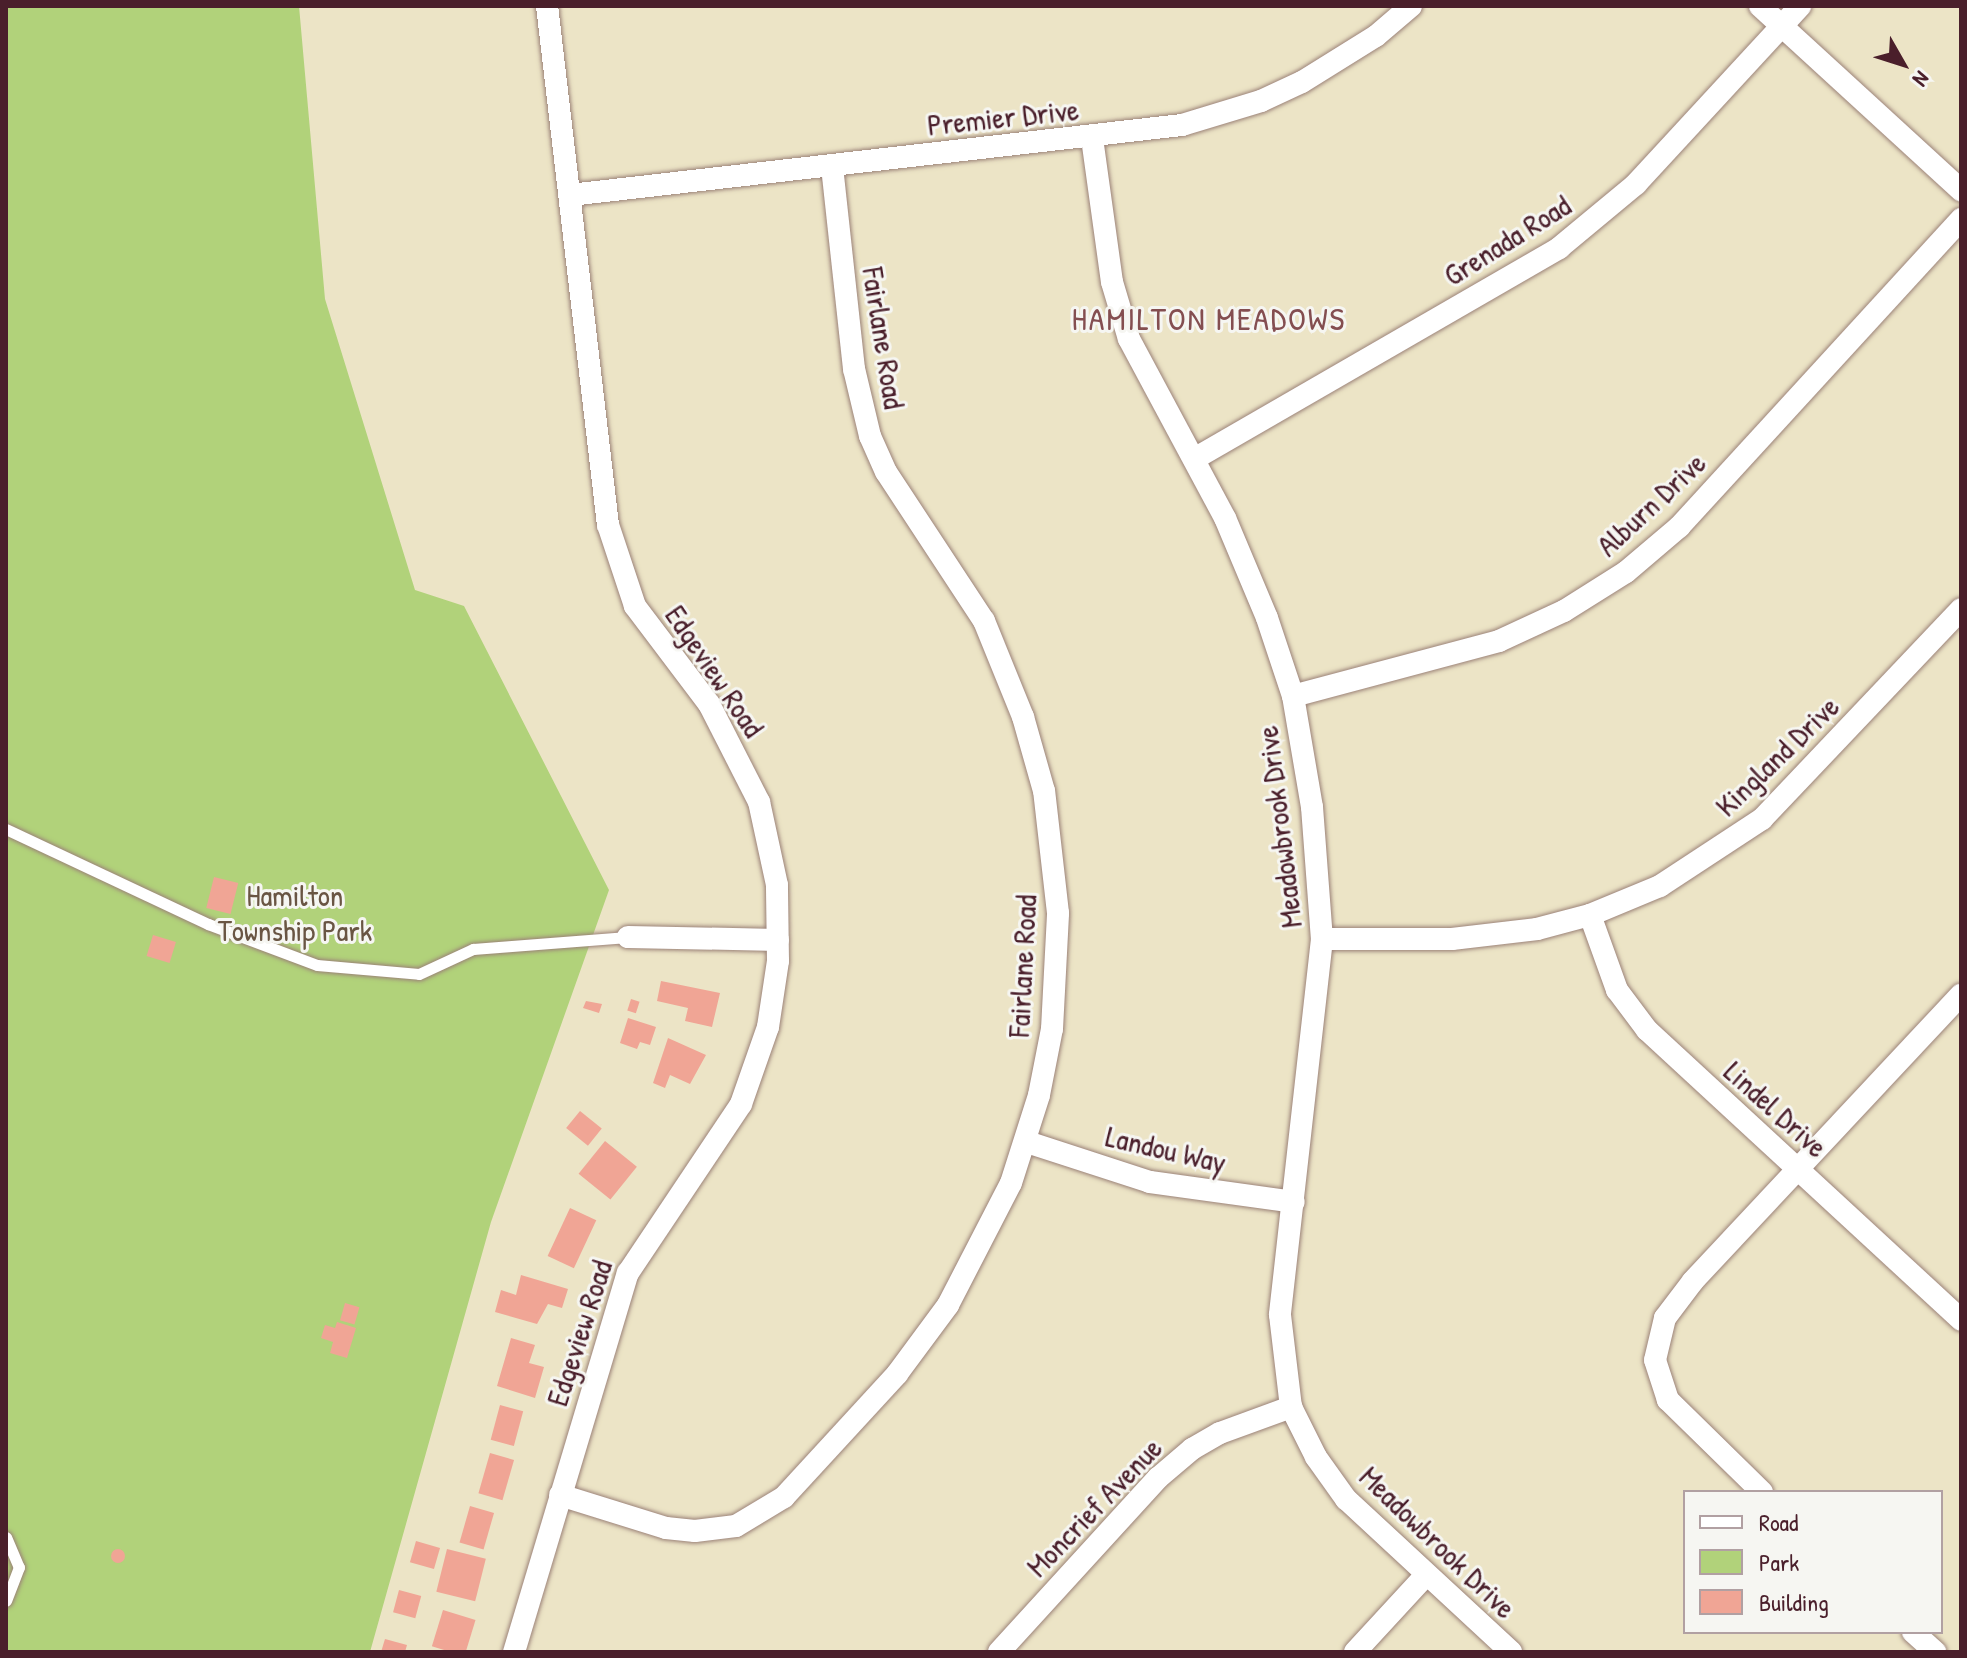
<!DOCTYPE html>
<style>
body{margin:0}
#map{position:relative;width:1967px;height:1658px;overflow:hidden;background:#ece4c6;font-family:"Patrick Hand",sans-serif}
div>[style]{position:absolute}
.green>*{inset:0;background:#b1d27a}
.building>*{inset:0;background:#f0a595;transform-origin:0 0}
.round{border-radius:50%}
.roads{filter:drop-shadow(0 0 2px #9b8278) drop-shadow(0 0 2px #9b8278)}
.service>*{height:11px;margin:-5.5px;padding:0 5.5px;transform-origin:5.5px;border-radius:5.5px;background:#fff}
.minor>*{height:22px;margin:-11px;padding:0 11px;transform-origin:11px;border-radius:11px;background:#fff}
span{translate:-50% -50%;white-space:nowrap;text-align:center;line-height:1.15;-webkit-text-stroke:6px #f6f6f2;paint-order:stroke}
.street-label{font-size:30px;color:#4a1f2b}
.park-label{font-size:30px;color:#695543}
.neighbourhood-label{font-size:32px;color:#844e50;letter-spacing:2px}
.frame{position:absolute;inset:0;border:8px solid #4a1f2b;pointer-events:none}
.legend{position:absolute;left:1683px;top:1490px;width:260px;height:144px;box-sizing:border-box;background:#f6f6f2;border:2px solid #b1a0a2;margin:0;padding:10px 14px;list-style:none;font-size:24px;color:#4a1f2b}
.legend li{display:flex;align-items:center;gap:16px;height:40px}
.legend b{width:40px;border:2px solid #b1a0a2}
.north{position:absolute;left:1863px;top:24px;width:80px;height:80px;-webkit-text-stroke:6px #f6f6f2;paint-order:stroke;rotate:129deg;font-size:22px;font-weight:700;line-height:32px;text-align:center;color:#4a1f2b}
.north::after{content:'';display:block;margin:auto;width:28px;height:36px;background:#4a1f2b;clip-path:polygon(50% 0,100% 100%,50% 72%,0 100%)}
</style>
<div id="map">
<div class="green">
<div style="clip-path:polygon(8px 6px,299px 6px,325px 299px,415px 590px,464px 606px,609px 890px,491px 1222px,370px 1652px,6px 1652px)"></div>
</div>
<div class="building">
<div style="left:214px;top:877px;width:25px;height:32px;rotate:14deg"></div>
<div style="left:153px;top:935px;width:24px;height:22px;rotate:17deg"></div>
<div style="clip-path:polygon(661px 981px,720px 993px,712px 1027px,685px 1021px,688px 1008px,657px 1001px)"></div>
<div style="left:631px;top:999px;width:9px;height:12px;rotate:18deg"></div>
<div style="clip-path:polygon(586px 1001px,602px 1004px,599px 1013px,583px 1008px)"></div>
<div style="clip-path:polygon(628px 1018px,656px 1027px,650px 1045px,640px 1042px,637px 1049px,620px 1043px)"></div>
<div style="clip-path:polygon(668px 1038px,706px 1055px,690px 1084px,670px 1075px,665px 1088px,653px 1083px)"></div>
<div style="left:580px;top:1111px;width:28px;height:22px;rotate:39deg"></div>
<div style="left:605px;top:1141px;width:41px;height:42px;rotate:39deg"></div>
<div style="left:570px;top:1208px;width:29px;height:53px;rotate:25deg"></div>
<div style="clip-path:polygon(521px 1275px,568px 1289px,562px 1308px,548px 1304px,537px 1324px,495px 1312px,501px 1290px,516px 1295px)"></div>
<div style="left:345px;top:1303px;width:15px;height:18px;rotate:16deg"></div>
<div style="clip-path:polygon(337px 1322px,356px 1328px,347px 1358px,330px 1353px,333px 1342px,321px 1338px,325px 1325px,335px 1328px)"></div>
<div style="clip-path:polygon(511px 1338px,535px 1345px,529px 1363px,544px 1367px,535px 1398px,497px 1386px)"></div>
<div style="left:500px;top:1405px;width:24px;height:36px;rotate:15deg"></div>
<div style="left:490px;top:1453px;width:25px;height:42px;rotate:16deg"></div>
<div style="left:470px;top:1506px;width:25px;height:38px;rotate:16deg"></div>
<div style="left:416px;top:1541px;width:25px;height:22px;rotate:16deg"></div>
<div style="left:447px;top:1549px;width:40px;height:44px;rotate:14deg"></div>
<div class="round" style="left:111px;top:1549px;width:14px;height:14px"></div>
<div style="left:399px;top:1590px;width:23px;height:23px;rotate:15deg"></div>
<div style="left:443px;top:1610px;width:34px;height:38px;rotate:17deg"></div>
<div style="clip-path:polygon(385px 1639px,407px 1645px,405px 1652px,381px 1652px)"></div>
</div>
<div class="roads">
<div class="service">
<div style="left:6px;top:829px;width:223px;rotate:25.2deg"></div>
<div style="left:208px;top:924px;width:116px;rotate:20.6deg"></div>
<div style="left:317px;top:965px;width:102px;rotate:5deg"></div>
<div style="left:419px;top:974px;width:60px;rotate:-24.8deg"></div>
<div style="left:473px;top:949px;width:155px;rotate:-4.4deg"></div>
<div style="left:6px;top:1537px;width:33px;rotate:67deg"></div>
<div style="left:19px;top:1567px;width:36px;rotate:111deg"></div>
</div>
<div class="minor">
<div style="left:1760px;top:6px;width:273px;rotate:42.5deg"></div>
<div style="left:1092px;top:138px;width:145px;rotate:82.1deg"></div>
<div style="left:1112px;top:282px;width:59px;rotate:73.4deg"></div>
<div style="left:1129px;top:339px;width:203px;rotate:61.8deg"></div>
<div style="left:1225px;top:518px;width:108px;rotate:67.2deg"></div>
<div style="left:1267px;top:618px;width:82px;rotate:71.6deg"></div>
<div style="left:1293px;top:696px;width:113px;rotate:80.3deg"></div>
<div style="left:1312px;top:807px;width:132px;rotate:85.7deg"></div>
<div style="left:1322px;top:939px;width:378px;rotate:96.4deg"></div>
<div style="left:1280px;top:1315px;width:93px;rotate:83.2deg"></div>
<div style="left:1291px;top:1407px;width:56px;rotate:63.4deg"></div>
<div style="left:1316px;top:1457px;width:52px;rotate:54.5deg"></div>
<div style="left:1346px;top:1499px;width:225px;rotate:42.8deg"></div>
<div style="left:570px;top:195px;width:616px;rotate:-6.53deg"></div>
<div style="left:1182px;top:125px;width:83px;rotate:-16.9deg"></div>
<div style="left:1261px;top:101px;width:45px;rotate:-24.9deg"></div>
<div style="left:1302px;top:82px;width:87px;rotate:-31.9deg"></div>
<div style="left:1376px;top:36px;width:46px;rotate:-40.6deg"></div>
<div style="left:1194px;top:459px;width:422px;rotate:-30deg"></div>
<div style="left:1559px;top:248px;width:100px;rotate:-39.7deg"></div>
<div style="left:1636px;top:184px;width:242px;rotate:-47.3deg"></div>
<div style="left:1293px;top:696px;width:213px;rotate:-14.9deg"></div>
<div style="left:1499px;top:641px;width:72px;rotate:-24.8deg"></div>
<div style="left:1564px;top:611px;width:73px;rotate:-32.2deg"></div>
<div style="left:1626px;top:572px;width:70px;rotate:-40.3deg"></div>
<div style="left:1679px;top:527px;width:418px;rotate:-47.5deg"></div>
<div style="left:1590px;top:915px;width:80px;rotate:70.2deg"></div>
<div style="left:1617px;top:990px;width:50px;rotate:53.1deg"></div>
<div style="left:1647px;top:1030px;width:427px;rotate:42.7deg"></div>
<div style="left:628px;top:937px;width:150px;rotate:1.1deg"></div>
<div style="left:1322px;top:939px;width:130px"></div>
<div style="left:1452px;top:939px;width:86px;rotate:-6.7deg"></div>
<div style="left:1537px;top:929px;width:55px;rotate:-14.8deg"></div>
<div style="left:1590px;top:915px;width:76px;rotate:-22.5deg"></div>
<div style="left:1660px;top:886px;width:122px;rotate:-33.3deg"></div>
<div style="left:1762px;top:819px;width:289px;rotate:-46.5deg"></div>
<div style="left:1027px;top:1142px;width:129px;rotate:18deg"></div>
<div style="left:1150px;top:1182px;width:145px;rotate:7.9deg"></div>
<div style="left:1762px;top:1492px;width:132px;rotate:-135.6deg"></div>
<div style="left:1668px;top:1400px;width:42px;rotate:-108deg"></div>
<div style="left:1655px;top:1360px;width:43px;rotate:-76.6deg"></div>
<div style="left:1665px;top:1318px;width:46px;rotate:-52.9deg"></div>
<div style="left:1693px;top:1281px;width:392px;rotate:-46.9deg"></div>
<div style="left:560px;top:1495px;width:111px;rotate:17.3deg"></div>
<div style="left:666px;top:1528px;width:29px;rotate:6deg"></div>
<div style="left:695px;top:1531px;width:41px;rotate:-7deg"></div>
<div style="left:736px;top:1526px;width:56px;rotate:-31.1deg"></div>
<div style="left:784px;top:1497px;width:167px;rotate:-47.4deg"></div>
<div style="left:897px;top:1374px;width:86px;rotate:-53.5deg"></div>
<div style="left:948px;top:1305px;width:137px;rotate:-62.7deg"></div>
<div style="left:1011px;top:1183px;width:92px;rotate:-72.3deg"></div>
<div style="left:1039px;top:1095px;width:67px;rotate:-78.9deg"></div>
<div style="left:1052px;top:1029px;width:116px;rotate:-87deg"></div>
<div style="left:1058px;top:913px;width:123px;rotate:-96.5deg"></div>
<div style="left:1044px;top:791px;width:77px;rotate:-105.8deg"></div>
<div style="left:1023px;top:717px;width:104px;rotate:-112.1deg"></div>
<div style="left:984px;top:621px;width:178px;rotate:-123.3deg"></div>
<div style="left:886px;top:472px;width:39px;rotate:-114deg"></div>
<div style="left:870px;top:436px;width:69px;rotate:-103.4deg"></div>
<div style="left:854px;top:369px;width:204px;rotate:-96.2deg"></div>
<div style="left:1913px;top:1632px;width:30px;rotate:42deg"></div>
<div style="left:514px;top:1652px;width:396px;rotate:-73.3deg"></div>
<div style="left:628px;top:1273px;width:203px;rotate:-56.2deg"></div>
<div style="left:741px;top:1104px;width:82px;rotate:-70.7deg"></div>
<div style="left:768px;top:1027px;width:67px;rotate:-81.4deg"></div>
<div style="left:778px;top:961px;width:76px;rotate:-90.8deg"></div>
<div style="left:777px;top:885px;width:85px;rotate:-102.2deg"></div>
<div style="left:759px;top:802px;width:110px;rotate:-117deg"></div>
<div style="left:709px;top:704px;width:123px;rotate:-127.1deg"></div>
<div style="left:635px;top:606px;width:85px;rotate:-108.4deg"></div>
<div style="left:608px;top:525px;width:523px;rotate:-96.7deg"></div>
<div style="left:999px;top:1652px;width:236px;rotate:-47.6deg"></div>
<div style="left:1158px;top:1478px;width:45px;rotate:-40.5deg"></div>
<div style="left:1192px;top:1449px;width:32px;rotate:-30deg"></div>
<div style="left:1220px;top:1433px;width:76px;rotate:-20.1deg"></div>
<div style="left:1355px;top:1652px;width:105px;rotate:-47.3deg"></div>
</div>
</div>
<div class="street-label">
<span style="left:1003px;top:117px;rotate:-6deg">Premier Drive</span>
<span style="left:1507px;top:240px;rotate:-32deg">Grenada Road</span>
<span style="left:884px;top:338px;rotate:81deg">Fairlane Road</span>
<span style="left:1651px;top:504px;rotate:-43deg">Alburn Drive</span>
<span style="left:715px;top:671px;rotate:56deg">Edgeview Road</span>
<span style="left:1777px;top:756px;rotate:-44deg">Kingland Drive</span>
<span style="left:1279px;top:827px;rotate:-97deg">Meadowbrook Drive</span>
<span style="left:1022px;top:966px;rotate:-87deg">Fairlane Road</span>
<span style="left:1776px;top:1109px;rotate:42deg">Lindel Drive</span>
<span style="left:1166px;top:1149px;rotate:13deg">Landou Way</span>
<span style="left:579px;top:1333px;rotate:-72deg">Edgeview Road</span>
<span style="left:1094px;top:1507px;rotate:-46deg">Moncrief Avenue</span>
<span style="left:1438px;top:1542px;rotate:44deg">Meadowbrook Drive</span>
</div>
<div class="park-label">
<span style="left:295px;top:912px">Hamilton<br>Township Park</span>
</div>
<div class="neighbourhood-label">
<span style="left:1209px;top:319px">HAMILTON MEADOWS</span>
</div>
<div class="frame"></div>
<ul class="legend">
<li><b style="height:10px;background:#fff"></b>Road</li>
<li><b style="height:22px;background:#b1d27a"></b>Park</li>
<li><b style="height:22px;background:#f0a595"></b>Building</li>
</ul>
<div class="north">N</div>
</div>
